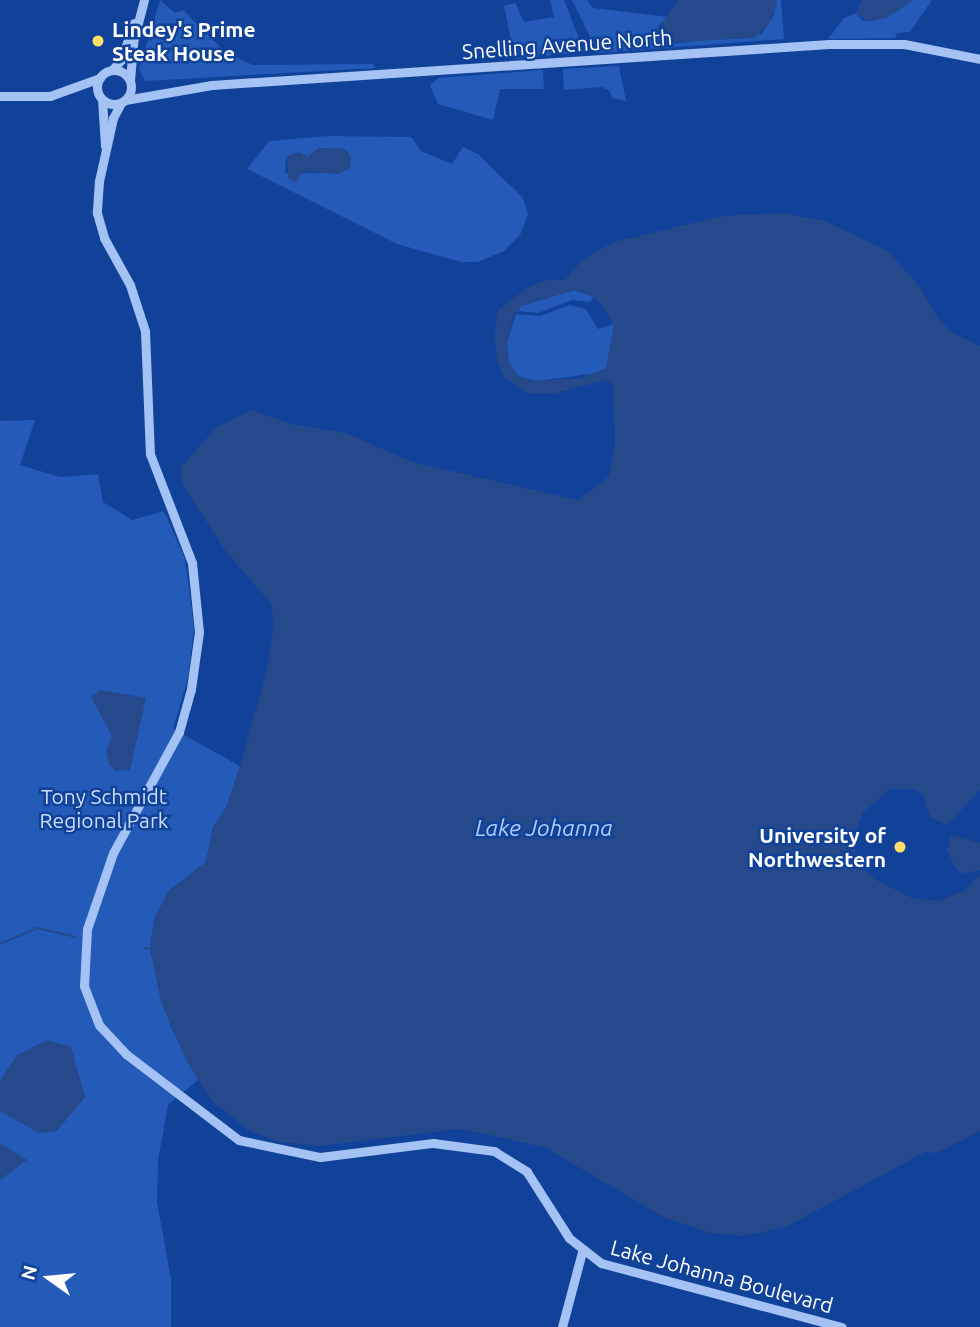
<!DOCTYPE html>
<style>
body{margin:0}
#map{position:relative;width:980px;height:1327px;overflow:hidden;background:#11429a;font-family:Ubuntu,sans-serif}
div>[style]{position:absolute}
.green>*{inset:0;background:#245ab8}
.water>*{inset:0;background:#25498b}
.stream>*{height:2px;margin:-1px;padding:0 1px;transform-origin:1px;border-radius:1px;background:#25498b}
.minor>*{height:9px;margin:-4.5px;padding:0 4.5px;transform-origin:4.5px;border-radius:4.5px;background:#a4c2f4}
.minor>.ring{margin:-4.5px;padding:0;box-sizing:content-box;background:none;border:9px solid #a4c2f4;border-radius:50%}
.dots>*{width:19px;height:19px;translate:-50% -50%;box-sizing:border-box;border:4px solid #11429a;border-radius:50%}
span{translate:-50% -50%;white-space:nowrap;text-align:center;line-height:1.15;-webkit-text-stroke:5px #11429a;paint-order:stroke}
.poi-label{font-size:21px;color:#fff;font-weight:700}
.left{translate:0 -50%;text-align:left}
.right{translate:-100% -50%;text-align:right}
.street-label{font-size:21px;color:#fff}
.park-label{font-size:21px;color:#ccdffe}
.water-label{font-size:23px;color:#b0ccfb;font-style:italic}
.north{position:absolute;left:14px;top:1243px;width:70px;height:70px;-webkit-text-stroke:5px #11429a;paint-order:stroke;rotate:285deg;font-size:19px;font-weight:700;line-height:28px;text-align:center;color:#fff}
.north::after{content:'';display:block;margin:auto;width:24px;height:32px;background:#fff;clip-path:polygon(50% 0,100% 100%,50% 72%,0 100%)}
</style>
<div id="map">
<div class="green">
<div style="clip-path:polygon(160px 0,175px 13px,183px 10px,226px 53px,253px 65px,373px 64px,375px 68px,145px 81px,139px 69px)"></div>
<div style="clip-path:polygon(550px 0,564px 0,584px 52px,515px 59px,504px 6px,515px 3px,524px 22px,554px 17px)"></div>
<div style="clip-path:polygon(572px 0,587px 0,593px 8px,668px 17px,658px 26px,661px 45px,762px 34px,774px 15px,776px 0,781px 0,784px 39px,598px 53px)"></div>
<div style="clip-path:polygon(913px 0,932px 0,910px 32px,897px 33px,895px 38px,828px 39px,844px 18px,856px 13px,863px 21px,888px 17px)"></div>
<div style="clip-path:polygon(619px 66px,626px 101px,612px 98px,609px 90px,601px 87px,564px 90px,563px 69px)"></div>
<div style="clip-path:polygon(543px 70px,544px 89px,500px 89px,493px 120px,438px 104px,430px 85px,438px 78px)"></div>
<div style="clip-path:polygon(evenodd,328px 136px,411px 137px,421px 151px,452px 164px,463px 147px,478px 154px,523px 198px,528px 214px,520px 235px,504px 251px,478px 262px,461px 262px,397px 244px,247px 169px,269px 141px,328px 136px,319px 148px,346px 149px,326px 173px,285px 173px,286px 159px,308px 157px,319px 148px)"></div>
<div style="clip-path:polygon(574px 290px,594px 297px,590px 302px,572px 300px,538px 313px,518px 311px,521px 306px)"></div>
<div style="clip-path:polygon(570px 305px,586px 309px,598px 329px,614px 324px,611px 358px,604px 372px,537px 381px,518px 376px,509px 363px,507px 343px,516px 314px,540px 316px)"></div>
<div style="clip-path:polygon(35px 420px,20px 465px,60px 477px,98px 474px,103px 502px,132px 520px,164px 511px,185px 559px,194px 627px,188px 678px,173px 729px,240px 766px,226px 808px,213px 827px,206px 862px,169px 891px,154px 919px,150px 949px,170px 1025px,198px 1080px,168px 1105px,158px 1160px,157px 1202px,171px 1279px,171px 1327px,0 1327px,0 421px)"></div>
</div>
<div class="water">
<div style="clip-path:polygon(678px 0,776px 0,777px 5px,768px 25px,755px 38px,657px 43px,653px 36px)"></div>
<div style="clip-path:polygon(862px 0,913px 0,888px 17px,869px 22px,856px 13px)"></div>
<div style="clip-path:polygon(319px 148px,346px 149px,351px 157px,350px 168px,338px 174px,304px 171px,295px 182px,288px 178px,287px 156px,299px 152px,308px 157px)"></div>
<div style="clip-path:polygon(evenodd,783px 213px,825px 221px,888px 251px,919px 286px,938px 318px,953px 333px,980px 346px,980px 790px,947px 825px,930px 817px,923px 795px,913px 789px,890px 789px,862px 814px,853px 839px,858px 862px,874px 879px,912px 898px,939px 901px,965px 890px,980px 874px,980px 1131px,936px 1153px,925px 1152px,788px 1226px,744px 1236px,710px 1233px,665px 1218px,546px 1148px,495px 1136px,457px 1129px,320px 1146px,281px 1142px,250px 1131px,212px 1101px,186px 1060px,161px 1002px,150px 949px,154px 919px,169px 890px,206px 862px,213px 827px,226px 808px,240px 766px,266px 674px,274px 625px,271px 603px,227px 553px,182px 484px,181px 467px,217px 427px,251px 410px,290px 424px,346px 433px,412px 462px,578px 500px,609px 476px,615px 442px,613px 384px,606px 380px,556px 393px,527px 393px,504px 377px,497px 359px,494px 337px,498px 310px,527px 288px,546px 280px,565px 280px,583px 259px,614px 242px,722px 216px,783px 213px,574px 290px,596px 298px,614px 324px,606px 368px,581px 378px,537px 381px,518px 376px,509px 363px,507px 343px,513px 318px,521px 306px,574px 290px)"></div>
<div style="clip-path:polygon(101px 690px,146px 698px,130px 770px,116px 771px,109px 764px,106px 752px,112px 736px,91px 697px)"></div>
<div style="clip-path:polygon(951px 835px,980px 843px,980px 870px,964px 874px,956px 869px,947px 850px)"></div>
<div style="clip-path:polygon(47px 1040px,71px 1047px,85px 1097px,57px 1131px,39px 1133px,0 1111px,0 1081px,17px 1055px)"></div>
<div style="clip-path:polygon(0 1143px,27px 1160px,0 1180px)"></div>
</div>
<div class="stream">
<div style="left:0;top:944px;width:40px;rotate:-23.4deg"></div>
<div style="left:37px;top:928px;width:39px;rotate:13deg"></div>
<div style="left:145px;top:948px;width:5px;rotate:11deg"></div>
</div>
<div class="minor">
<div class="ring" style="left:97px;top:70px;width:25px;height:25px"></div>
<div style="left:112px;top:70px;width:13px;rotate:-48deg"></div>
<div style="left:121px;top:60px;width:39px;rotate:-71deg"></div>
<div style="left:130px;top:80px;width:38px;rotate:-85deg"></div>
<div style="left:133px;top:42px;width:43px;rotate:-75.3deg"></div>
<div style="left:0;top:96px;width:50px"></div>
<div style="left:50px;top:96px;width:53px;rotate:-19.8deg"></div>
<div style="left:102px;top:99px;width:47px;rotate:86.3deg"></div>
<div style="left:125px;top:100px;width:88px;rotate:-9.8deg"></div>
<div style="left:212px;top:85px;width:618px;rotate:-3.8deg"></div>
<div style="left:829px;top:44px;width:75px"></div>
<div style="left:904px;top:44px;width:77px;rotate:11.2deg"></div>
<div style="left:121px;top:103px;width:17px;rotate:118deg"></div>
<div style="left:113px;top:118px;width:65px;rotate:102.5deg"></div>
<div style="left:99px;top:181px;width:32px;rotate:94deg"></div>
<div style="left:97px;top:213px;width:26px;rotate:74deg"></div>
<div style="left:104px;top:238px;width:54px;rotate:61deg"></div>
<div style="left:130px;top:285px;width:48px;rotate:71.9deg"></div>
<div style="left:145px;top:331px;width:123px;rotate:87.7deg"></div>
<div style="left:150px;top:454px;width:117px;rotate:68.9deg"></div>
<div style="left:192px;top:563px;width:69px;rotate:84.2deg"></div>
<div style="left:199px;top:632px;width:58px;rotate:98deg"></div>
<div style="left:191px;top:689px;width:45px;rotate:105.6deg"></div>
<div style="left:179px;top:732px;width:138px;rotate:118.6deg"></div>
<div style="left:113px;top:853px;width:80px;rotate:108.9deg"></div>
<div style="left:87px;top:929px;width:57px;rotate:93deg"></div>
<div style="left:84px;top:986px;width:42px;rotate:69deg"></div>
<div style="left:99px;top:1025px;width:40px;rotate:47deg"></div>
<div style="left:126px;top:1054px;width:142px;rotate:37.3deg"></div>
<div style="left:239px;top:1140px;width:83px;rotate:11.9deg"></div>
<div style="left:320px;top:1157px;width:114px;rotate:-7.1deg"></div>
<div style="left:433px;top:1143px;width:62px;rotate:7.5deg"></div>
<div style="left:494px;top:1151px;width:39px;rotate:32deg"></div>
<div style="left:527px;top:1172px;width:78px;rotate:57.5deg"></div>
<div style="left:569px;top:1238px;width:41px;rotate:38deg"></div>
<div style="left:601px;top:1263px;width:249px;rotate:14.9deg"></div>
<div style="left:562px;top:1327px;width:78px;rotate:-75.1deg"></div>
</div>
<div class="dots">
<div style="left:98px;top:41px;background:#ffdf67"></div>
<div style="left:900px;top:847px;background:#ffdf67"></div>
</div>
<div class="poi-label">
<span class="left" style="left:112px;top:41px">Lindey's Prime<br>Steak House</span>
<span class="right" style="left:886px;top:847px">University of<br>Northwestern</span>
</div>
<div class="street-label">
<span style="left:567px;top:44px;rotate:-4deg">Snelling Avenue North</span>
<span style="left:722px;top:1276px;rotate:15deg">Lake Johanna Boulevard</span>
</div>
<div class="park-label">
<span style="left:104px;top:808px">Tony Schmidt<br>Regional Park</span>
</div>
<div class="water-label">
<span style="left:544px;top:828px">Lake Johanna</span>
</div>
<div class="north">N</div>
</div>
